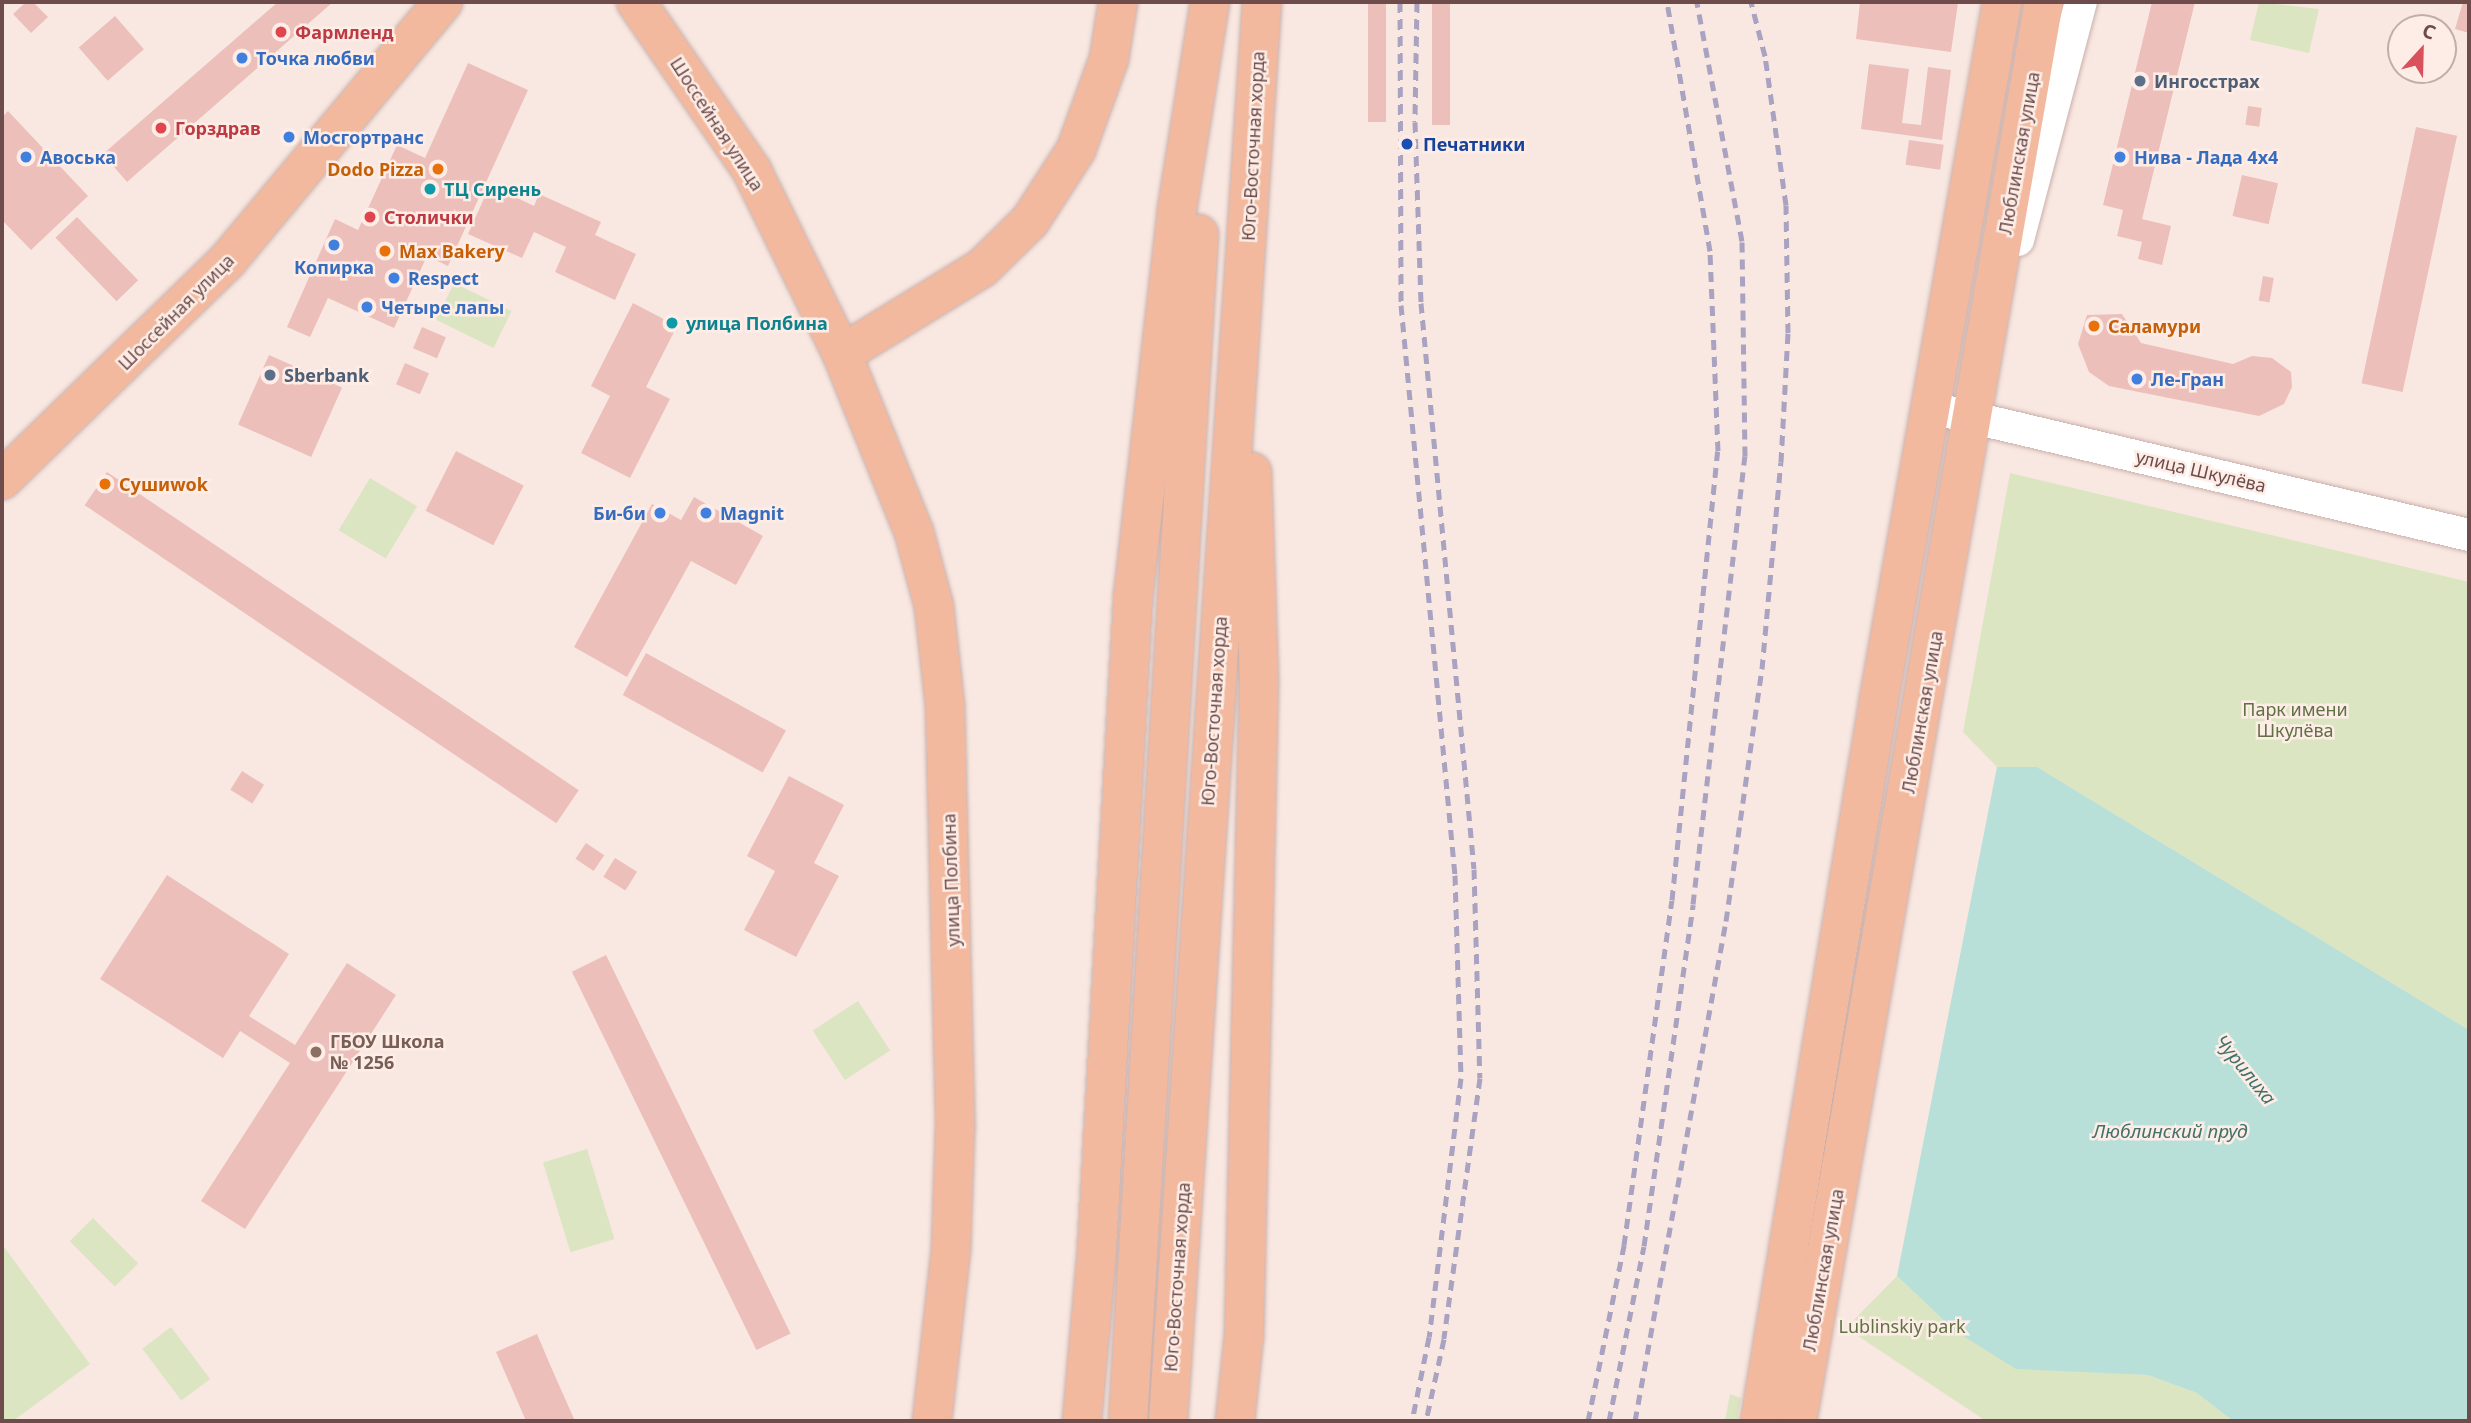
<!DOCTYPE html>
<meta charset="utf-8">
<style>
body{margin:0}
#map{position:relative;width:2471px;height:1423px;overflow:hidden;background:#f9e8e1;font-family:"Noto Sans",sans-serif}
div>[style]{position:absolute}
.green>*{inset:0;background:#dbe5c1;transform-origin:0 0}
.water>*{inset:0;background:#b8e0d9}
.building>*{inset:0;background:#ecbfbb;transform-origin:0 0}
.roads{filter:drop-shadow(0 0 2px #cab0ac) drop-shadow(0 0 2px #cab0ac)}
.minor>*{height:32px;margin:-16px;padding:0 16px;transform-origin:16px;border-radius:16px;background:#fff}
.major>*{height:38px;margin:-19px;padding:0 19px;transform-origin:19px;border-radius:19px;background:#f2b99f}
.rail>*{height:5px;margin-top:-2.5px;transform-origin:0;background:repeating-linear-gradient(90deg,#a9a2c0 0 10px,transparent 0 17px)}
.dots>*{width:19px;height:19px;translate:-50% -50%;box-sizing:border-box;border:4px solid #fdede6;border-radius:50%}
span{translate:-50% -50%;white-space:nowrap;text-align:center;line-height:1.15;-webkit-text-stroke:5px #fdede6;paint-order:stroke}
.health-label{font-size:18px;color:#be3a42;font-weight:700}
.left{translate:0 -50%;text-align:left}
.shop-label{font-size:18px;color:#366cbe;font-weight:700}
.right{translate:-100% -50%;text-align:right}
.service-label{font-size:18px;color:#4e5e75;font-weight:700}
.street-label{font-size:18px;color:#6d4c4b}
.transit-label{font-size:18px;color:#164399;font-weight:700}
.food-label{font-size:18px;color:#c56008;font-weight:700}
.culture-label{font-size:18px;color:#0d838f;font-weight:700}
.park-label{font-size:18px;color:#607244}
.education-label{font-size:18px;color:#785e54;font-weight:700}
.water-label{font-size:19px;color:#40726b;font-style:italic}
.frame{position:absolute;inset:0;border:4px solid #6d4c4b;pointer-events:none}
.north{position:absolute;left:2387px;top:14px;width:70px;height:70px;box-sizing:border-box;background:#fdede6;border:2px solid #c3ada8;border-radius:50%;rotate:22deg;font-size:19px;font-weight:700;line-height:28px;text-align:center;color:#6d4c4b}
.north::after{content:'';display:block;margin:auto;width:24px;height:32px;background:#d8515c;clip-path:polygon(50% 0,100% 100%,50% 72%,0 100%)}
</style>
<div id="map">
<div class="green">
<div style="clip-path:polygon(2259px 2px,2319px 9px,2309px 53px,2250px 40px)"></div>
<div style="left:454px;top:283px;width:64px;height:41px;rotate:26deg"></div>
<div style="clip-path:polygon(2010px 473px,2469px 582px,2469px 1030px,2037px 767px,1997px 767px,1963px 732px)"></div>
<div style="left:370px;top:478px;width:55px;height:61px;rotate:31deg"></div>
<div style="left:858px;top:1001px;width:59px;height:54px;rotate:57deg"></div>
<div style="left:587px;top:1149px;width:94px;height:46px;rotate:73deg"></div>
<div style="left:93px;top:1218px;width:64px;height:33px;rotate:45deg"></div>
<div style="clip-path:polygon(2px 1244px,90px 1364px,13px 1421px,2px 1421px)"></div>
<div style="clip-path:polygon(1897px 1276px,1955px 1331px,2016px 1368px,2148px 1375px,2197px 1393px,2233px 1421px,1986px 1421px,1846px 1328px)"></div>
<div style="left:171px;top:1327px;width:65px;height:36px;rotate:53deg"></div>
<div style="clip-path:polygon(1730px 1394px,1741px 1398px,1737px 1421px,1725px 1421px)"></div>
</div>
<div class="water">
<div style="clip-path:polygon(1997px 767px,2037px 767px,2469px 1030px,2469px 1421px,2233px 1421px,2197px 1393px,2148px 1375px,2016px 1369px,1955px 1331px,1897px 1276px)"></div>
</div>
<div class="building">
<div style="clip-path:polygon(26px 2px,33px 2px,48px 17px,31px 33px,13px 14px)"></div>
<div style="clip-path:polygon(278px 2px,333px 2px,127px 182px,103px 154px)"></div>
<div style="left:1368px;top:2px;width:18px;height:120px"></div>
<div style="left:1432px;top:2px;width:18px;height:123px"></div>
<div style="clip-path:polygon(1860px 2px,1958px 3px,1951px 52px,1856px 39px)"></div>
<div style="clip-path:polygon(2152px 2px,2195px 2px,2142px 219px,2171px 226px,2162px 265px,2138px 259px,2142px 242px,2117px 236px,2123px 210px,2103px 205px)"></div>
<div style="clip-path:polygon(2463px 2px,2469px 2px,2469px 33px,2455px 29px)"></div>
<div style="left:115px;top:16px;width:44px;height:48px;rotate:49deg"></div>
<div style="clip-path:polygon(468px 63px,528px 90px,448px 266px,427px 256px,394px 328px,328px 298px,310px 337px,287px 327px,335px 219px,358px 230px,397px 145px,425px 158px)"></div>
<div style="clip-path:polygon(1869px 64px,1909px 69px,1902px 123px,1921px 125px,1928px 67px,1951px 70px,1942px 140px,1861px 129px)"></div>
<div style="left:2248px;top:106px;width:14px;height:19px;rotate:8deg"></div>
<div style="clip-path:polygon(8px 111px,88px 196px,31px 250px,2px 220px,2px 117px)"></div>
<div style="left:2416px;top:127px;width:42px;height:262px;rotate:12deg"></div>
<div style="left:1909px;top:140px;width:35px;height:25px;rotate:8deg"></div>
<div style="left:2242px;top:175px;width:37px;height:42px;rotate:13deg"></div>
<div style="clip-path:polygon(490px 185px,534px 206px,539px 194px,601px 222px,595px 235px,636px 254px,615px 300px,555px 272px,566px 247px,534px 232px,522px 258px,468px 234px)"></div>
<div style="left:77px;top:217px;width:88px;height:30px;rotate:46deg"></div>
<div style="left:2263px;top:276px;width:11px;height:25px;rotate:10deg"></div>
<div style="clip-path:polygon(633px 303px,677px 326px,646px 387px,670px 399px,630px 478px,581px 453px,610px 396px,591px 386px)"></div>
<div style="clip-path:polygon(2122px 314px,2141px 343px,2233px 364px,2252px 356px,2272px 358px,2291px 372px,2292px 387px,2284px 404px,2259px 416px,2109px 386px,2089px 372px,2078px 344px,2087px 315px)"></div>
<div style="left:422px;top:327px;width:26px;height:23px;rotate:23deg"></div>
<div style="left:269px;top:355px;width:80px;height:76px;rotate:24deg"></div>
<div style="left:405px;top:363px;width:26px;height:23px;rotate:23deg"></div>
<div style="left:456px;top:451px;width:76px;height:67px;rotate:27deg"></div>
<div style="left:107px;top:472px;width:569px;height:40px;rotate:34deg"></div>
<div style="clip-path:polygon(694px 497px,763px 536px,736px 585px,691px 561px,627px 677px,574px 647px,652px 504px,681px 520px)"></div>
<div style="left:646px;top:653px;width:160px;height:48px;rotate:29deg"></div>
<div style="left:242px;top:771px;width:26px;height:22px;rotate:32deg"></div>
<div style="clip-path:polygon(789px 776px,844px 805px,814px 863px,839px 876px,796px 957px,744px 930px,775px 871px,747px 856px)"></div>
<div style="left:586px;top:843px;width:22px;height:19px;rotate:34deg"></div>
<div style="left:615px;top:858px;width:26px;height:22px;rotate:32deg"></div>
<div style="clip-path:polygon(167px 875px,289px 954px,249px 1016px,295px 1045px,347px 963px,396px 995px,245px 1229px,201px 1201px,290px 1063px,240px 1031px,223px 1058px,100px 979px)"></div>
<div style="left:606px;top:955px;width:421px;height:38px;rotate:64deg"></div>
<div style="clip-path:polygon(537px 1334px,551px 1367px,575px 1421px,526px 1421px,496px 1352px)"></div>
</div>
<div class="roads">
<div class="minor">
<div style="left:2018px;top:240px;width:246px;rotate:-75.2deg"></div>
<div style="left:1932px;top:408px;width:552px;rotate:13.31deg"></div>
</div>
<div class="major">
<div style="left:636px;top:2px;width:205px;rotate:55.5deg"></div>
<div style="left:752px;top:171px;width:204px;rotate:63.8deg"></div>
<div style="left:842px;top:354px;width:192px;rotate:68deg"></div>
<div style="left:914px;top:532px;width:77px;rotate:74.9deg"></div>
<div style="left:934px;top:606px;width:100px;rotate:83.7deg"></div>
<div style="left:945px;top:705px;width:424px;rotate:88.6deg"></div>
<div style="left:955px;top:1129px;width:120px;rotate:91.9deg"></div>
<div style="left:951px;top:1249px;width:173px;rotate:96.3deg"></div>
<div style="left:842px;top:354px;width:164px;rotate:-31.6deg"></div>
<div style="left:982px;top:268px;width:67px;rotate:-44.4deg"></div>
<div style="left:1030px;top:221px;width:85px;rotate:-57.1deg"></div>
<div style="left:1076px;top:150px;width:97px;rotate:-70.1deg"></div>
<div style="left:1109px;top:59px;width:58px;rotate:-81deg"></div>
<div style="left:2px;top:480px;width:315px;rotate:-44.2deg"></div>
<div style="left:228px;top:260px;width:336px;rotate:-50.2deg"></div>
<div style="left:1082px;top:1421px;width:174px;rotate:-85deg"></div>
<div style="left:1097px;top:1248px;width:652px;rotate:-86.83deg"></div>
<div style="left:1133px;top:597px;width:389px;rotate:-83.5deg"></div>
<div style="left:1177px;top:210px;width:211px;rotate:-81deg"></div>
<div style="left:1128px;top:1421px;width:1189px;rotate:-86.58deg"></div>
<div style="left:1168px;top:1421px;width:1422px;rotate:-86.21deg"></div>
<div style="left:1235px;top:1421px;width:85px;rotate:-84deg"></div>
<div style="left:1244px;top:1336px;width:654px;rotate:-88.69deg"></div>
<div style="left:1259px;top:682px;width:210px;rotate:-91.9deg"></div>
<div style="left:1760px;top:1421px;width:732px;rotate:-80.64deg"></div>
<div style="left:1879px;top:699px;width:708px;rotate:-79.99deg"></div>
<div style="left:1797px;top:1421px;width:1440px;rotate:-80.13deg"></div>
</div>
</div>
<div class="rail">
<div style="left:1400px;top:2px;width:303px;rotate:89.8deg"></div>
<div style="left:1401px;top:305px;width:573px;rotate:84.59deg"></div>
<div style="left:1455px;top:875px;width:203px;rotate:88.3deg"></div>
<div style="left:1461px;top:1078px;width:261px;rotate:97deg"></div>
<div style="left:1429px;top:1337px;width:86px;rotate:101.4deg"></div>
<div style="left:1417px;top:2px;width:120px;rotate:91deg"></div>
<div style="left:1415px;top:122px;width:181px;rotate:88.1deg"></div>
<div style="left:1421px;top:303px;width:568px;rotate:84.65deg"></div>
<div style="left:1474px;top:869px;width:209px;rotate:88.4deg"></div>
<div style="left:1480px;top:1078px;width:263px;rotate:97.9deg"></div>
<div style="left:1444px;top:1339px;width:84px;rotate:102.4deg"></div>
<div style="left:1588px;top:1421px;width:180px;rotate:-78.4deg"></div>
<div style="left:1624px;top:1245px;width:348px;rotate:-82.1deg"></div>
<div style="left:1672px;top:900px;width:451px;rotate:-84.2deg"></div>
<div style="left:1718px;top:451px;width:200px;rotate:-92.3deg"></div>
<div style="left:1710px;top:251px;width:253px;rotate:-99.8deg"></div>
<div style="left:1609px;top:1421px;width:178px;rotate:-78.7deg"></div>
<div style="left:1644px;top:1246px;width:345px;rotate:-81.8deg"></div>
<div style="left:1693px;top:904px;width:451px;rotate:-83.4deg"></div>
<div style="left:1745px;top:456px;width:215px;rotate:-90.8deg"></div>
<div style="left:1742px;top:241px;width:243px;rotate:-100.7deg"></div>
<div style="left:1635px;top:1421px;width:508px;rotate:-79.69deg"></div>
<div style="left:1726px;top:921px;width:255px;rotate:-81.9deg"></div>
<div style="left:1762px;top:669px;width:208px;rotate:-84.8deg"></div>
<div style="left:1781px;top:462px;width:129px;rotate:-86.9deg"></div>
<div style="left:1788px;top:333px;width:128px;rotate:-90.9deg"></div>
<div style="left:1786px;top:205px;width:150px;rotate:-98deg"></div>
<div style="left:1765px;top:56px;width:56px;rotate:-104.5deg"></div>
</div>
<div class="dots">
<div style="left:281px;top:32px;background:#e0444e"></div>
<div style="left:242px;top:58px;background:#3f7fe0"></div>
<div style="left:2140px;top:81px;background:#5c6f8a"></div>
<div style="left:161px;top:128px;background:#e0444e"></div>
<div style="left:289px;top:137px;background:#3f7fe0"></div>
<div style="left:1407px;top:144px;background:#1a4fb4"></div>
<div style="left:26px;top:157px;background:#3f7fe0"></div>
<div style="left:2120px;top:157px;background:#3f7fe0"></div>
<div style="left:438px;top:169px;background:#e8710a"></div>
<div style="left:430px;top:189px;background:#0f9aa8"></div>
<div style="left:370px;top:217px;background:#e0444e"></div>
<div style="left:334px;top:245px;background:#3f7fe0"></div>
<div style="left:385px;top:251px;background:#e8710a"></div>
<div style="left:394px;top:278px;background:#3f7fe0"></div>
<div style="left:367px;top:307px;background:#3f7fe0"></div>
<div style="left:672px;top:323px;background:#0f9aa8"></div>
<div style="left:2094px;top:326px;background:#e8710a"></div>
<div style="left:270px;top:375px;background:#5c6f8a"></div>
<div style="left:2137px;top:379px;background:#3f7fe0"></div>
<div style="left:105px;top:484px;background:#e8710a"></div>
<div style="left:660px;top:513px;background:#3f7fe0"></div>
<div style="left:706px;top:513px;background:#3f7fe0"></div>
<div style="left:316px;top:1052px;background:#8d6e63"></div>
</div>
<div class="health-label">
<span class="left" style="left:295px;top:32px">Фармленд</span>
<span class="left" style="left:175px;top:128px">Горздрав</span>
<span class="left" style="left:384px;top:217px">Столички</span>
</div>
<div class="shop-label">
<span class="left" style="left:256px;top:58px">Точка любви</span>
<span class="left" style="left:303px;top:137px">Мосгортранс</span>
<span class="left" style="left:40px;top:157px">Авоська</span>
<span class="left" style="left:2134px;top:157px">Нива - Лада 4х4</span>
<span style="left:334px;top:267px">Копирка</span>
<span class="left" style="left:408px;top:278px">Respect</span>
<span class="left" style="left:381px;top:307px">Четыре лапы</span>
<span class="left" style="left:2151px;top:379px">Ле-Гран</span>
<span class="right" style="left:646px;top:513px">Би-би</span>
<span class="left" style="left:720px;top:513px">Magnit</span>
</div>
<div class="service-label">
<span class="left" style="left:2154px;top:81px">Ингосстрах</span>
<span class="left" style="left:284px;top:375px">Sberbank</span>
</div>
<div class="street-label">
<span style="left:717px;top:124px;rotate:57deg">Шоссейная улица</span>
<span style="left:1253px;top:146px;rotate:-87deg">Юго-Восточная хорда</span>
<span style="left:2019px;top:153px;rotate:-80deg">Люблинская улица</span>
<span style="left:176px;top:312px;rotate:-45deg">Шоссейная улица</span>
<span style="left:2201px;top:471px;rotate:13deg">улица Шкулёва</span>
<span style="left:1214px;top:711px;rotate:-86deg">Юго-Восточная хорда</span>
<span style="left:1922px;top:712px;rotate:-80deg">Люблинская улица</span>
<span style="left:951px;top:880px;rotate:-92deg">улица Полбина</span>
<span style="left:1823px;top:1270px;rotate:-80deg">Люблинская улица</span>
<span style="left:1177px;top:1277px;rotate:-86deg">Юго-Восточная хорда</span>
</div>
<div class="transit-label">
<span class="left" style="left:1423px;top:144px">Печатники</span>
</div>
<div class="food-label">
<span class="right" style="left:424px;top:169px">Dodo Pizza</span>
<span class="left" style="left:399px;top:251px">Max Bakery</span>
<span class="left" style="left:2108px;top:326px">Саламури</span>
<span class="left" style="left:119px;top:484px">Сушиwok</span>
</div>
<div class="culture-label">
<span class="left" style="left:444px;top:189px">ТЦ Сирень</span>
<span class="left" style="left:686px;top:323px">улица Полбина</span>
</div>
<div class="park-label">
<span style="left:2295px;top:720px">Парк имени<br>Шкулёва</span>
<span style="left:1902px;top:1326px">Lublinskiy park</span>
</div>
<div class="education-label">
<span class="left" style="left:330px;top:1052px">ГБОУ Школа<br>№ 1256</span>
</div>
<div class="water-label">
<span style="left:2245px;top:1070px;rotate:51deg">Чурилиха</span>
<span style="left:2170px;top:1132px">Люблинский пруд</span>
</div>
<div class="frame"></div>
<div class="north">С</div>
</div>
